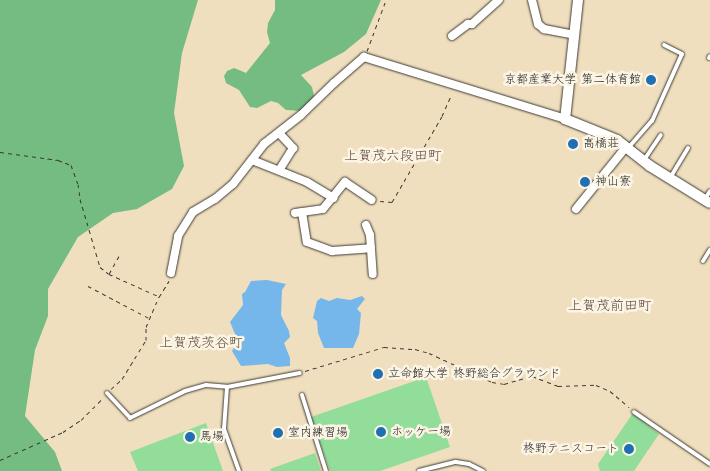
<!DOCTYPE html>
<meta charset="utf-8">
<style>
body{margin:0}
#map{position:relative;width:710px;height:471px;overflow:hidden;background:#f0dfbe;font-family:Kalam,"Klee One",sans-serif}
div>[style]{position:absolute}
.green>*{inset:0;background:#91dd99}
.forest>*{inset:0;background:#74bc81}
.water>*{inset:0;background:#75b7ea}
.path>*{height:1px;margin-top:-0.5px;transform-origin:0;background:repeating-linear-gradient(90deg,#3c3934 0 4px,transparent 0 8px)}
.roads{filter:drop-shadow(0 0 1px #3c3934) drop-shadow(0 0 1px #3c3934)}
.service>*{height:4px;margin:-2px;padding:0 2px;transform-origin:2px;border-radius:2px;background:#fff}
.minor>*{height:8px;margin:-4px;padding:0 4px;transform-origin:4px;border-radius:4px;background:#fff}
.tertiary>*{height:10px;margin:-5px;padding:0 5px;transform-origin:5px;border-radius:5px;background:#fff}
.dots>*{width:14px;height:14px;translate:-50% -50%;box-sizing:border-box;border:2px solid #fcf5e5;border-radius:50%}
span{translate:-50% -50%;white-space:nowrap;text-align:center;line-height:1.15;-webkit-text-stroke:5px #fcf5e5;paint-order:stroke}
.poi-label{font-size:12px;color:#1c1c1c}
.right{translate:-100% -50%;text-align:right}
.left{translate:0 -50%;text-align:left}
.neighbourhood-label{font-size:14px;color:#644e41}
</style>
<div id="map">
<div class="green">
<div style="clip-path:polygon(426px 377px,450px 447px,380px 471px,330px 471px,311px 417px)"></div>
<div style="clip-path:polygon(633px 413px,659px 434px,634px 471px,600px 471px,598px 464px)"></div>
<div style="clip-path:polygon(206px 423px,223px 471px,138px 471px,130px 452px)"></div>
<div style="clip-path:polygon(315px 453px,321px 471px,271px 471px,270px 469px)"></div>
</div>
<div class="forest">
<div style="clip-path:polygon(0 0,198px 0,182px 53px,174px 113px,184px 166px,172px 189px,137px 209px,113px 213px,78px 237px,48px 289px,48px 316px,35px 350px,25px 416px,55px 452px,62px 471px,0 471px)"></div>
<div style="clip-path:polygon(275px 0,381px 0,366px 34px,344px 52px,301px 75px,312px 87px,314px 96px,302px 111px,286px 110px,278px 103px,271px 101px,257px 108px,250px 107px,239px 90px,226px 83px,224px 76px,227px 71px,234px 68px,246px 73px,270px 43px,267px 32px,268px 23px,275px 10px)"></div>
</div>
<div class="water">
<div style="clip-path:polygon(267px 280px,286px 284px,282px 290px,281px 315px,289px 331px,290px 337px,284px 343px,290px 358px,290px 366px,277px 367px,268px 364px,241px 366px,232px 351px,238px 341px,230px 322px,243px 305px,242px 294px,245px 292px,251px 281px)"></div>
<div style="clip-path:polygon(362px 296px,365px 299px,357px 309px,361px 313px,359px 334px,353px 348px,324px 348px,318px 333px,317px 321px,313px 318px,317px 301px,321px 298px,329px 301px,337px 298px,350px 300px)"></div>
</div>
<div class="path">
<div style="left:367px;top:51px;width:54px;rotate:-69.6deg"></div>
<div style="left:0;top:152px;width:59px;rotate:7.9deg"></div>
<div style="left:58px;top:160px;width:14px;rotate:21deg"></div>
<div style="left:71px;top:165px;width:20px;rotate:70deg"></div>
<div style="left:78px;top:184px;width:15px;rotate:82deg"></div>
<div style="left:80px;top:199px;width:71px;rotate:73.6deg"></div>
<div style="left:100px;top:267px;width:11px;rotate:38deg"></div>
<div style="left:380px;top:201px;width:12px;rotate:5deg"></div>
<div style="left:392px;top:202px;width:99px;rotate:-59.8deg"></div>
<div style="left:442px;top:116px;width:24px;rotate:-66deg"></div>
<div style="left:119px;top:256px;width:21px;rotate:119deg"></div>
<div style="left:109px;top:274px;width:54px;rotate:24.2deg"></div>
<div style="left:88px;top:286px;width:69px;rotate:27.7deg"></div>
<div style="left:305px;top:371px;width:83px;rotate:-16.9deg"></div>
<div style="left:384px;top:347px;width:31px;rotate:4deg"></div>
<div style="left:415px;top:349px;width:15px;rotate:16deg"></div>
<div style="left:429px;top:353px;width:69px;rotate:24.7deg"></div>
<div style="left:492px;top:382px;width:12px;rotate:9deg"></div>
<div style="left:504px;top:384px;width:29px;rotate:-16deg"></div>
<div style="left:532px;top:376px;width:28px;rotate:21deg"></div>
<div style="left:558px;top:386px;width:38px;rotate:-2deg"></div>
<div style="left:596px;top:385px;width:15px;rotate:23deg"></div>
<div style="left:610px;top:391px;width:25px;rotate:40deg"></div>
<div style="left:111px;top:389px;width:15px;rotate:-42deg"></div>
<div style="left:122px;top:379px;width:46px;rotate:-58.4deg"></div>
<div style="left:146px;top:340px;width:13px;rotate:-90deg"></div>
<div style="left:146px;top:327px;width:33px;rotate:-67deg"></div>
<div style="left:159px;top:297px;width:19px;rotate:-58deg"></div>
<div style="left:0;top:460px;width:69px;rotate:-24deg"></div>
<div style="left:63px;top:432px;width:22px;rotate:-34deg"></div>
<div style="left:81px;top:420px;width:31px;rotate:-45deg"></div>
</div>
<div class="roads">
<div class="service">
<div style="left:709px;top:58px;width:2px;rotate:-63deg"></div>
<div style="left:629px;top:147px;width:35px;rotate:-49deg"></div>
<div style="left:652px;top:121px;width:73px;rotate:-65.9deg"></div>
<div style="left:682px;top:54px;width:20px;rotate:-153deg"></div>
<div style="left:644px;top:160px;width:30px;rotate:-56deg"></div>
<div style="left:670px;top:178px;width:35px;rotate:-59deg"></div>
<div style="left:705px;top:199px;width:9px;rotate:-58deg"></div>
<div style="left:703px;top:261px;width:13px;rotate:-58deg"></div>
<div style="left:227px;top:387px;width:42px;rotate:94.1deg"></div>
<div style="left:224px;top:429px;width:45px;rotate:70.3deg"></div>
<div style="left:107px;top:393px;width:34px;rotate:47deg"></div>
<div style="left:130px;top:418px;width:61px;rotate:-26.1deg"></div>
<div style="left:185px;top:391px;width:22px;rotate:-16deg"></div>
<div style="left:206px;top:385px;width:21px;rotate:5deg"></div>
<div style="left:227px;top:387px;width:74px;rotate:-10.9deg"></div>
<div style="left:302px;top:395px;width:80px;rotate:72.5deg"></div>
<div style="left:634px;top:412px;width:92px;rotate:34.4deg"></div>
<div style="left:419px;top:471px;width:38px;rotate:-14deg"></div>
<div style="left:456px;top:462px;width:13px;rotate:9deg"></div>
<div style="left:469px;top:464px;width:16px;rotate:27deg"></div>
</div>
<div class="minor">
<div style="left:532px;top:0;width:25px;rotate:76deg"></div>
<div style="left:538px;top:24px;width:8px;rotate:40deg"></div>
<div style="left:544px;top:29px;width:31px;rotate:11deg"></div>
<div style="left:452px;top:36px;width:20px;rotate:-37deg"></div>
<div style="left:468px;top:24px;width:4px"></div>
<div style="left:472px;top:24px;width:36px;rotate:-42deg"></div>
<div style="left:279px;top:133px;width:21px;rotate:47deg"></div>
<div style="left:293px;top:148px;width:26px;rotate:122deg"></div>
<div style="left:252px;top:160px;width:59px;rotate:21.8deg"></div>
<div style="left:307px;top:182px;width:31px;rotate:31deg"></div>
<div style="left:576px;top:209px;width:80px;rotate:-51.1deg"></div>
<div style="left:302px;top:212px;width:30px;rotate:81deg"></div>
<div style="left:307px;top:242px;width:27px;rotate:20deg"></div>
<div style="left:332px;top:251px;width:39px;rotate:-4deg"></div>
<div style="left:295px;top:213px;width:28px;rotate:-8deg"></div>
<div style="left:323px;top:209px;width:35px;rotate:-51deg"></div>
<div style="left:345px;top:182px;width:32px;rotate:34deg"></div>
<div style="left:366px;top:225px;width:11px;rotate:68deg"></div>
<div style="left:370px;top:235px;width:39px;rotate:86deg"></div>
<div style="left:171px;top:273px;width:38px;rotate:-79deg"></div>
<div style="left:178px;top:236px;width:28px;rotate:-58deg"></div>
<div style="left:193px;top:212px;width:26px;rotate:-31deg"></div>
<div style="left:215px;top:199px;width:23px;rotate:-40deg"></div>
<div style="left:233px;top:184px;width:51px;rotate:-52.2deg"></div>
<div style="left:264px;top:144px;width:47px;rotate:-38.1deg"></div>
<div style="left:301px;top:115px;width:46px;rotate:-44.1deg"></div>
<div style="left:334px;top:83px;width:40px;rotate:-41deg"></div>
<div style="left:364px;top:57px;width:210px;rotate:17.1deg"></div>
</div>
<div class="tertiary">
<div style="left:578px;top:0;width:120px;rotate:96.2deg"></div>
<div style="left:565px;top:119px;width:56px;rotate:22deg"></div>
<div style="left:617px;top:140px;width:42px;rotate:38.2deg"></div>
<div style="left:650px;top:166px;width:70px;rotate:31.7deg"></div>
</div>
</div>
<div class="dots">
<div style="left:651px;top:80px;background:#1f6fb2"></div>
<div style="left:573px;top:144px;background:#1f6fb2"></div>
<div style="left:585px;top:182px;background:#1f6fb2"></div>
<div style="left:378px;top:374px;background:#1f6fb2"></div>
<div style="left:381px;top:432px;background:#1f6fb2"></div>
<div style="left:278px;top:433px;background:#1f6fb2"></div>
<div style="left:190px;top:437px;background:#1f6fb2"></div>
<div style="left:629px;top:449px;background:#1f6fb2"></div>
</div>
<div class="poi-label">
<span class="right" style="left:641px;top:80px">京都産業大学 第二体育館</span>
<span class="left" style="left:583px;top:144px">高橋荘</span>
<span class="left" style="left:595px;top:182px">神山寮</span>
<span class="left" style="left:388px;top:374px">立命館大学 柊野総合グラウンド</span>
<span class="left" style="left:391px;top:432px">ホッケー場</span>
<span class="left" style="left:288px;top:433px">室内練習場</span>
<span class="left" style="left:200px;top:437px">馬場</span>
<span class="right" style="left:619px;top:449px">柊野テニスコート</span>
</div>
<div class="neighbourhood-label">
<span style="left:393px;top:156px">上賀茂六段田町</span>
<span style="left:610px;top:306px">上賀茂前田町</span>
<span style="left:201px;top:343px">上賀茂茨谷町</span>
</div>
</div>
